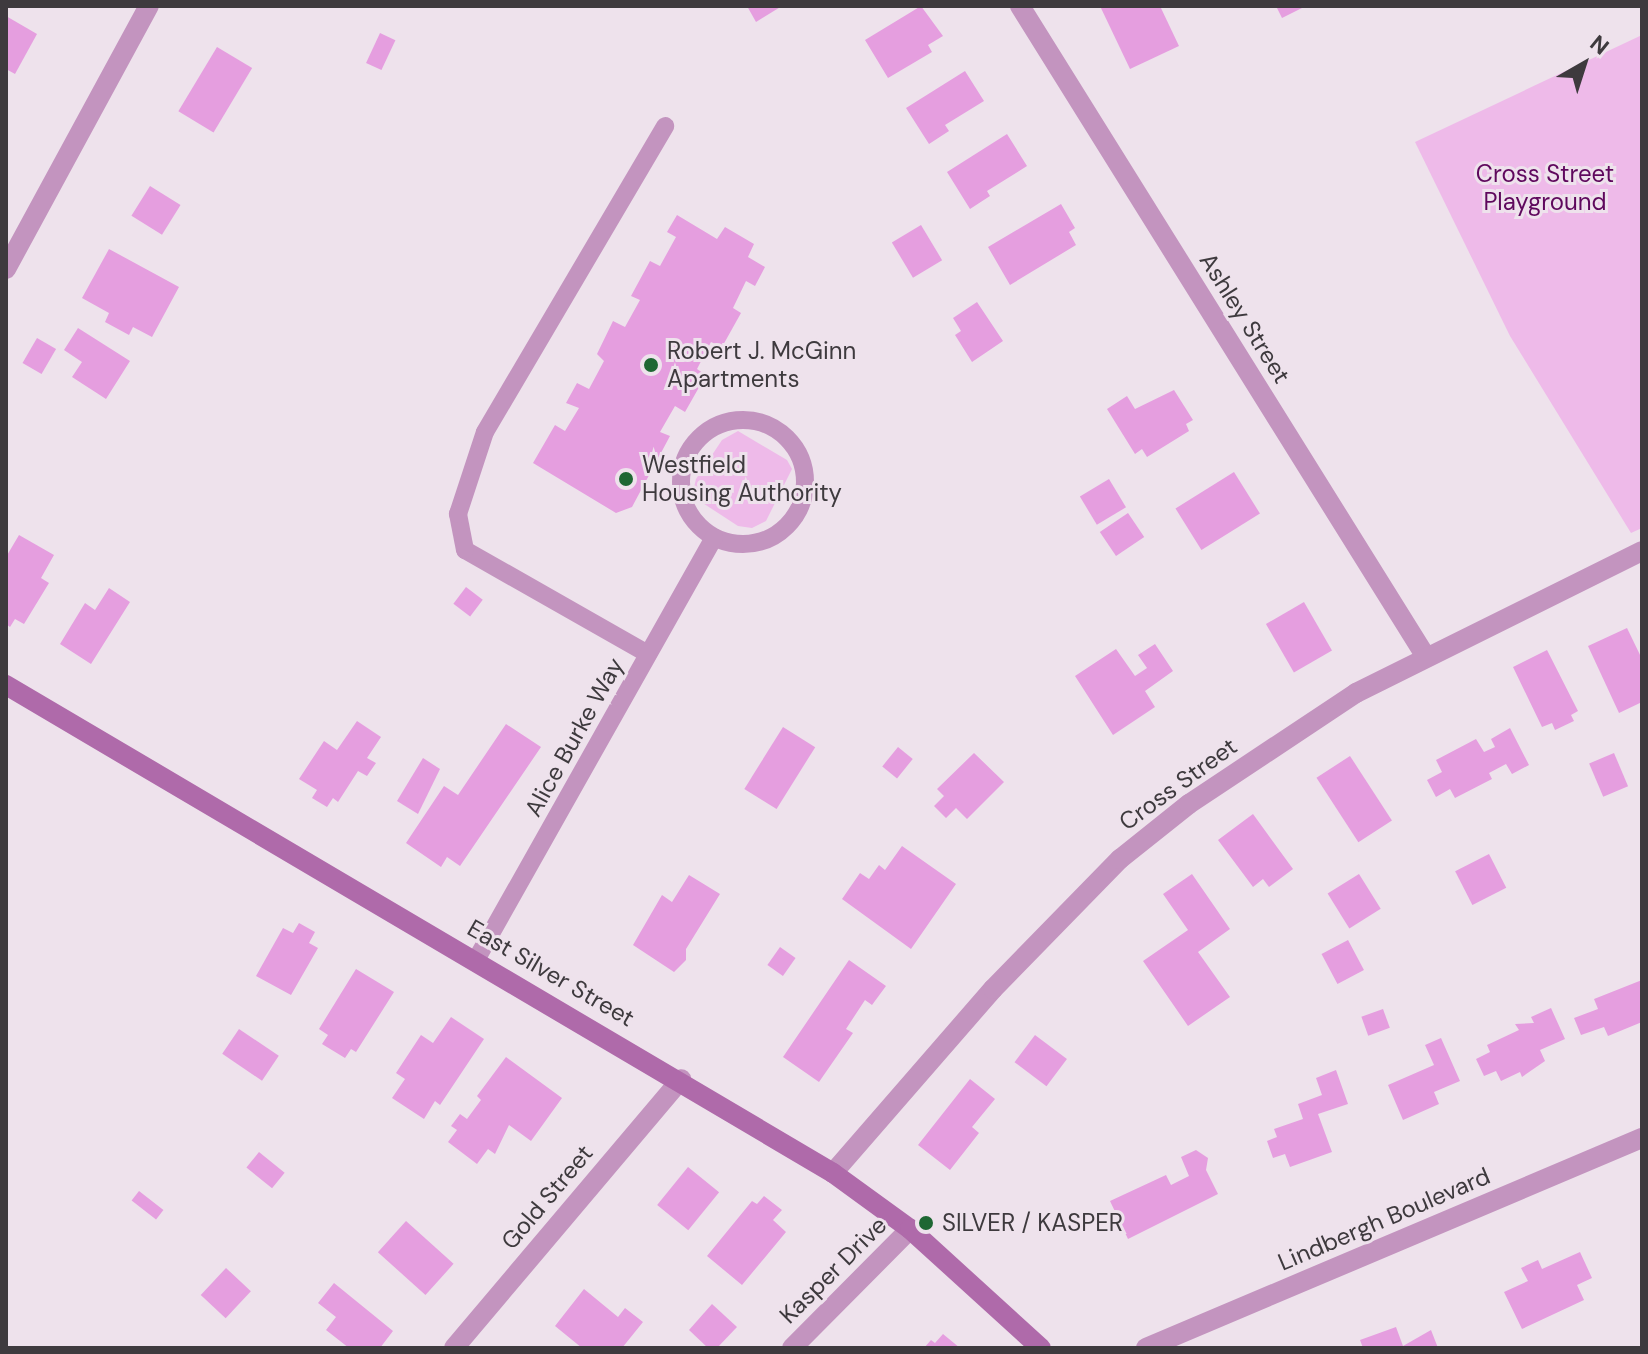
<!DOCTYPE html>
<style>
body{margin:0}
#map{position:relative;width:1648px;height:1354px;overflow:hidden;background:#eee2ec;font-family:"DM Sans",sans-serif}
div>[style]{position:absolute}
.green>*{inset:0;background:#eebae9}
.building>*{inset:0;background:#e59edf;transform-origin:0 0}
.lane>*{height:18px;margin:-9px;padding:0 9px;transform-origin:9px;border-radius:9px;background:#c394bf}
.lane>.ring{margin:-9px;padding:0;box-sizing:content-box;background:none;border:18px solid #c394bf;border-radius:50%}
.street>*{height:20px;margin:-10px;padding:0 10px;transform-origin:10px;border-radius:10px;background:#c394bf}
.secondary>*{height:20px;margin:-10px;padding:0 10px;transform-origin:10px;border-radius:10px;background:#af6aaa}
.dots>*{width:22px;height:22px;translate:-50% -50%;box-sizing:border-box;border:4px solid #eee2ec;border-radius:50%}
span{translate:-50% -50%;white-space:nowrap;text-align:center;line-height:1.15;-webkit-text-stroke:6px #eee2ec;paint-order:stroke}
.park-label{font-size:24px;color:#5f085d}
.street-label{font-size:24px;color:#3e3a3e}
.poi-label{font-size:24px;color:#3e3a3e}
.left{translate:0 -50%;text-align:left}
.frame{position:absolute;inset:0;border:8px solid #3e3a3e;pointer-events:none}
.north{position:absolute;left:1544px;top:24px;width:80px;height:80px;-webkit-text-stroke:6px #eee2ec;paint-order:stroke;rotate:39deg;font-size:22px;font-weight:700;line-height:32px;text-align:center;color:#3e3a3e}
.north::after{content:'';display:block;margin:auto;width:28px;height:36px;background:#3e3a3e;clip-path:polygon(50% 0,100% 100%,50% 72%,0 100%)}
</style>
<div id="map">
<div class="green">
<div style="clip-path:polygon(1642px 35px,1642px 528px,1631px 533px,1510px 336px,1415px 142px)"></div>
<div style="clip-path:polygon(738px 431px,787px 460px,792px 469px,766px 521px,752px 528px,738px 526px,692px 496px,696px 479px,722px 440px)"></div>
</div>
<div class="building">
<div style="clip-path:polygon(747px 6px,782px 6px,756px 22px)"></div>
<div style="clip-path:polygon(921px 6px,943px 36px,928px 45px,932px 52px,888px 78px,865px 40px)"></div>
<div style="clip-path:polygon(1100px 6px,1160px 6px,1179px 46px,1130px 69px)"></div>
<div style="clip-path:polygon(1276px 6px,1306px 6px,1282px 18px)"></div>
<div style="clip-path:polygon(6px 16px,37px 34px,15px 74px,6px 69px)"></div>
<div style="left:380px;top:33px;width:17px;height:33px;rotate:25deg"></div>
<div style="left:217px;top:47px;width:41px;height:75px;rotate:31deg"></div>
<div style="clip-path:polygon(965px 71px,984px 101px,945px 125px,949px 131px,929px 144px,906px 108px)"></div>
<div style="clip-path:polygon(1007px 134px,1027px 166px,987px 191px,990px 196px,970px 209px,947px 172px)"></div>
<div style="left:150px;top:186px;width:36px;height:35px;rotate:32deg"></div>
<div style="clip-path:polygon(1061px 204px,1075px 228px,1069px 232px,1076px 245px,1010px 285px,988px 247px)"></div>
<div style="clip-path:polygon(677px 215px,717px 239px,725px 227px,754px 244px,748px 257px,765px 267px,755px 286px,746px 281px,733px 308px,741px 313px,722px 347px,711px 342px,697px 369px,706px 375px,685px 412px,675px 406px,660px 432px,670px 436px,632px 507px,616px 513px,533px 463px,555px 425px,565px 431px,579px 408px,566px 403px,577px 383px,589px 389px,604px 361px,597px 354px,613px 321px,625px 327px,640px 300px,631px 296px,650px 261px,660px 266px,676px 237px,667px 232px)"></div>
<div style="left:921px;top:225px;width:41px;height:34px;rotate:59deg"></div>
<div style="clip-path:polygon(109px 249px,179px 287px,152px 337px,133px 327px,129px 335px,105px 322px,109px 313px,82px 298px)"></div>
<div style="clip-path:polygon(977px 302px,1003px 341px,972px 362px,955px 335px,961px 331px,953px 318px)"></div>
<div style="clip-path:polygon(78px 328px,130px 361px,106px 399px,72px 377px,82px 362px,64px 350px)"></div>
<div style="left:37px;top:338px;width:22px;height:29px;rotate:30deg"></div>
<div style="clip-path:polygon(1174px 390px,1193px 420px,1186px 424px,1189px 431px,1147px 457px,1142px 449px,1135px 454px,1107px 409px,1127px 396px,1135px 409px)"></div>
<div style="left:1234px;top:472px;width:49px;height:69px;rotate:58deg"></div>
<div style="left:1109px;top:479px;width:33px;height:34px;rotate:59deg"></div>
<div style="left:1128px;top:513px;width:29px;height:34px;rotate:56deg"></div>
<div style="clip-path:polygon(19px 535px,54px 555px,41px 578px,49px 583px,24px 624px,15px 619px,10px 627px,6px 624px,6px 557px)"></div>
<div style="left:466px;top:587px;width:21px;height:21px;rotate:37deg"></div>
<div style="clip-path:polygon(109px 588px,130px 602px,91px 664px,60px 644px,85px 603px,95px 610px)"></div>
<div style="left:1304px;top:602px;width:56px;height:44px;rotate:60deg"></div>
<div style="clip-path:polygon(1627px 628px,1642px 659px,1642px 702px,1619px 713px,1588px 646px)"></div>
<div style="clip-path:polygon(1155px 644px,1173px 671px,1145px 691px,1155px 707px,1113px 735px,1075px 676px,1116px 649px,1135px 676px,1147px 668px,1138px 655px)"></div>
<div style="clip-path:polygon(1547px 650px,1578px 711px,1571px 715px,1574px 721px,1555px 730px,1552px 723px,1542px 727px,1513px 667px)"></div>
<div style="clip-path:polygon(357px 721px,381px 737px,367px 758px,376px 763px,367px 776px,358px 771px,338px 802px,333px 798px,327px 807px,312px 798px,317px 790px,299px 779px,324px 741px,337px 750px)"></div>
<div style="clip-path:polygon(506px 724px,541px 747px,460px 866px,447px 857px,441px 867px,406px 843px,444px 786px,458px 795px)"></div>
<div style="left:783px;top:727px;width:38px;height:73px;rotate:32deg"></div>
<div style="clip-path:polygon(1510px 728px,1529px 765px,1512px 774px,1506px 764px,1489px 773px,1492px 779px,1455px 798px,1450px 789px,1436px 797px,1427px 780px,1442px 772px,1436px 760px,1476px 739px,1484px 752px,1495px 747px,1491px 739px)"></div>
<div style="left:898px;top:747px;width:19px;height:25px;rotate:39deg"></div>
<div style="clip-path:polygon(974px 753px,1004px 782px,967px 819px,956px 808px,946px 818px,934px 806px,944px 796px,937px 789px)"></div>
<div style="left:1614px;top:753px;width:36px;height:27px;rotate:67deg"></div>
<div style="left:1350px;top:756px;width:77px;height:40px;rotate:57deg"></div>
<div style="clip-path:polygon(423px 758px,440px 769px,418px 814px,397px 801px)"></div>
<div style="clip-path:polygon(1253px 814px,1293px 869px,1269px 887px,1263px 879px,1253px 887px,1218px 840px)"></div>
<div style="clip-path:polygon(902px 846px,956px 884px,911px 949px,842px 899px,860px 873px,869px 879px,879px 865px,885px 870px)"></div>
<div style="left:1489px;top:854px;width:38px;height:38px;rotate:63deg"></div>
<div style="clip-path:polygon(1192px 874px,1230px 929px,1198px 952px,1230px 997px,1188px 1026px,1143px 961px,1188px 930px,1163px 894px)"></div>
<div style="left:1359px;top:874px;width:41px;height:37px;rotate:58deg"></div>
<div style="clip-path:polygon(689px 875px,720px 894px,686px 949px,686px 960px,674px 972px,633px 945px,662px 895px,672px 902px)"></div>
<div style="clip-path:polygon(299px 923px,315px 932px,309px 943px,318px 948px,291px 995px,256px 976px,283px 928px,293px 933px)"></div>
<div style="left:1348px;top:940px;width:34px;height:30px;rotate:62deg"></div>
<div style="left:780px;top:947px;width:19px;height:22px;rotate:35deg"></div>
<div style="clip-path:polygon(849px 960px,886px 986px,872px 1005px,865px 1000px,846px 1029px,853px 1033px,819px 1082px,783px 1057px)"></div>
<div style="clip-path:polygon(356px 969px,394px 992px,356px 1052px,351px 1049px,345px 1058px,322px 1044px,328px 1035px,319px 1029px)"></div>
<div style="clip-path:polygon(1642px 980px,1642px 1022px,1608px 1036px,1604px 1027px,1581px 1035px,1574px 1018px,1598px 1009px,1594px 999px)"></div>
<div style="clip-path:polygon(1551px 1008px,1565px 1039px,1540px 1050px,1545px 1061px,1522px 1077px,1520px 1072px,1501px 1081px,1496px 1071px,1484px 1076px,1476px 1059px,1490px 1052px,1487px 1045px,1519px 1030px,1515px 1024px,1534px 1023px,1531px 1017px)"></div>
<div style="left:1383px;top:1009px;width:20px;height:23px;rotate:70deg"></div>
<div style="clip-path:polygon(451px 1017px,484px 1039px,440px 1105px,435px 1101px,424px 1119px,392px 1098px,405px 1079px,396px 1073px,421px 1035px,433px 1043px)"></div>
<div style="left:239px;top:1029px;width:48px;height:30px;rotate:34deg"></div>
<div style="left:1035px;top:1035px;width:40px;height:34px;rotate:37deg"></div>
<div style="clip-path:polygon(1441px 1038px,1460px 1081px,1434px 1092px,1439px 1104px,1403px 1120px,1388px 1085px,1434px 1065px,1425px 1045px)"></div>
<div style="clip-path:polygon(506px 1057px,562px 1098px,531px 1141px,509px 1125px,495px 1154px,488px 1149px,477px 1164px,448px 1142px,457px 1130px,451px 1126px,460px 1114px,467px 1119px,481px 1100px,477px 1096px)"></div>
<div style="clip-path:polygon(1336px 1070px,1348px 1104px,1318px 1114px,1332px 1152px,1290px 1167px,1285px 1154px,1273px 1158px,1267px 1141px,1277px 1137px,1274px 1129px,1303px 1119px,1298px 1104px,1322px 1095px,1316px 1078px)"></div>
<div style="clip-path:polygon(970px 1079px,995px 1099px,972px 1127px,979px 1133px,950px 1170px,918px 1145px)"></div>
<div style="clip-path:polygon(1196px 1150px,1208px 1158px,1206px 1170px,1218px 1194px,1128px 1239px,1110px 1201px,1166px 1175px,1171px 1185px,1189px 1176px,1181px 1157px)"></div>
<div style="left:259px;top:1152px;width:33px;height:20px;rotate:39deg"></div>
<div style="left:688px;top:1167px;width:40px;height:49px;rotate:39deg"></div>
<div style="left:139px;top:1191px;width:31px;height:12px;rotate:38deg"></div>
<div style="clip-path:polygon(764px 1196px,782px 1210px,773px 1220px,786px 1232px,742px 1285px,707px 1256px,752px 1201px,757px 1204px)"></div>
<div style="left:406px;top:1221px;width:64px;height:42px;rotate:42deg"></div>
<div style="clip-path:polygon(1580px 1252px,1592px 1278px,1577px 1285px,1584px 1300px,1522px 1329px,1504px 1292px,1528px 1281px,1521px 1268px,1538px 1260px,1542px 1269px)"></div>
<div style="left:226px;top:1268px;width:34px;height:37px;rotate:43deg"></div>
<div style="clip-path:polygon(334px 1283px,393px 1331px,380px 1348px,349px 1348px,326px 1330px,336px 1317px,318px 1303px)"></div>
<div style="clip-path:polygon(584px 1289px,618px 1317px,625px 1308px,643px 1322px,622px 1348px,582px 1348px,555px 1326px)"></div>
<div style="clip-path:polygon(712px 1304px,737px 1327px,717px 1348px,708px 1348px,689px 1330px)"></div>
<div style="clip-path:polygon(1396px 1327px,1403px 1346px,1431px 1330px,1438px 1348px,1363px 1348px,1360px 1340px)"></div>
<div style="clip-path:polygon(943px 1334px,960px 1348px,924px 1348px,931px 1340px,935px 1343px)"></div>
</div>
<div class="lane">
<div class="ring" style="left:681px;top:420px;width:106px;height:106px"></div>
<div style="left:648px;top:654px;width:210px;rotate:-150.4deg"></div>
<div style="left:465px;top:550px;width:37px;rotate:-101deg"></div>
<div style="left:458px;top:514px;width:86px;rotate:-71.8deg"></div>
<div style="left:485px;top:432px;width:355px;rotate:-59.5deg"></div>
<div style="left:476px;top:960px;width:485px;rotate:-60.6deg"></div>
</div>
<div class="street">
<div style="left:1020px;top:6px;width:767px;rotate:58.05deg"></div>
<div style="left:6px;top:269px;width:299px;rotate:-61.5deg"></div>
<div style="left:833px;top:1173px;width:244px;rotate:-49deg"></div>
<div style="left:993px;top:989px;width:182px;rotate:-45.7deg"></div>
<div style="left:1120px;top:859px;width:88px;rotate:-38.6deg"></div>
<div style="left:1189px;top:804px;width:201px;rotate:-33.6deg"></div>
<div style="left:1356px;top:693px;width:319px;rotate:-26.4deg"></div>
<div style="left:454px;top:1348px;width:352px;rotate:-49.8deg"></div>
<div style="left:792px;top:1348px;width:168px;rotate:-45.2deg"></div>
<div style="left:1146px;top:1348px;width:539px;rotate:-22.95deg"></div>
</div>
<div class="secondary">
<div style="left:6px;top:685px;width:960px;rotate:30.54deg"></div>
<div style="left:833px;top:1173px;width:95px;rotate:36deg"></div>
<div style="left:910px;top:1229px;width:177px;rotate:42.3deg"></div>
</div>
<div class="dots">
<div style="left:651px;top:365px;background:#1e6733"></div>
<div style="left:626px;top:479px;background:#1e6733"></div>
<div style="left:926px;top:1223px;background:#1e6733"></div>
</div>
<div class="park-label">
<span style="left:1545px;top:188px">Cross Street<br>Playground</span>
</div>
<div class="street-label">
<span style="left:1245px;top:318px;rotate:58deg">Ashley Street</span>
<span style="left:574px;top:737px;rotate:-61deg">Alice Burke Way</span>
<span style="left:1178px;top:784px;rotate:-36deg">Cross Street</span>
<span style="left:551px;top:973px;rotate:30deg">East Silver Street</span>
<span style="left:547px;top:1197px;rotate:-50deg">Gold Street</span>
<span style="left:1384px;top:1219px;rotate:-23deg">Lindbergh Boulevard</span>
<span style="left:833px;top:1270px;rotate:-45deg">Kasper Drive</span>
</div>
<div class="poi-label">
<span class="left" style="left:667px;top:365px">Robert J. McGinn<br>Apartments</span>
<span class="left" style="left:642px;top:479px">Westfield<br>Housing Authority</span>
<span class="left" style="left:942px;top:1223px">SILVER / KASPER</span>
</div>
<div class="frame"></div>
<div class="north">N</div>
</div>
